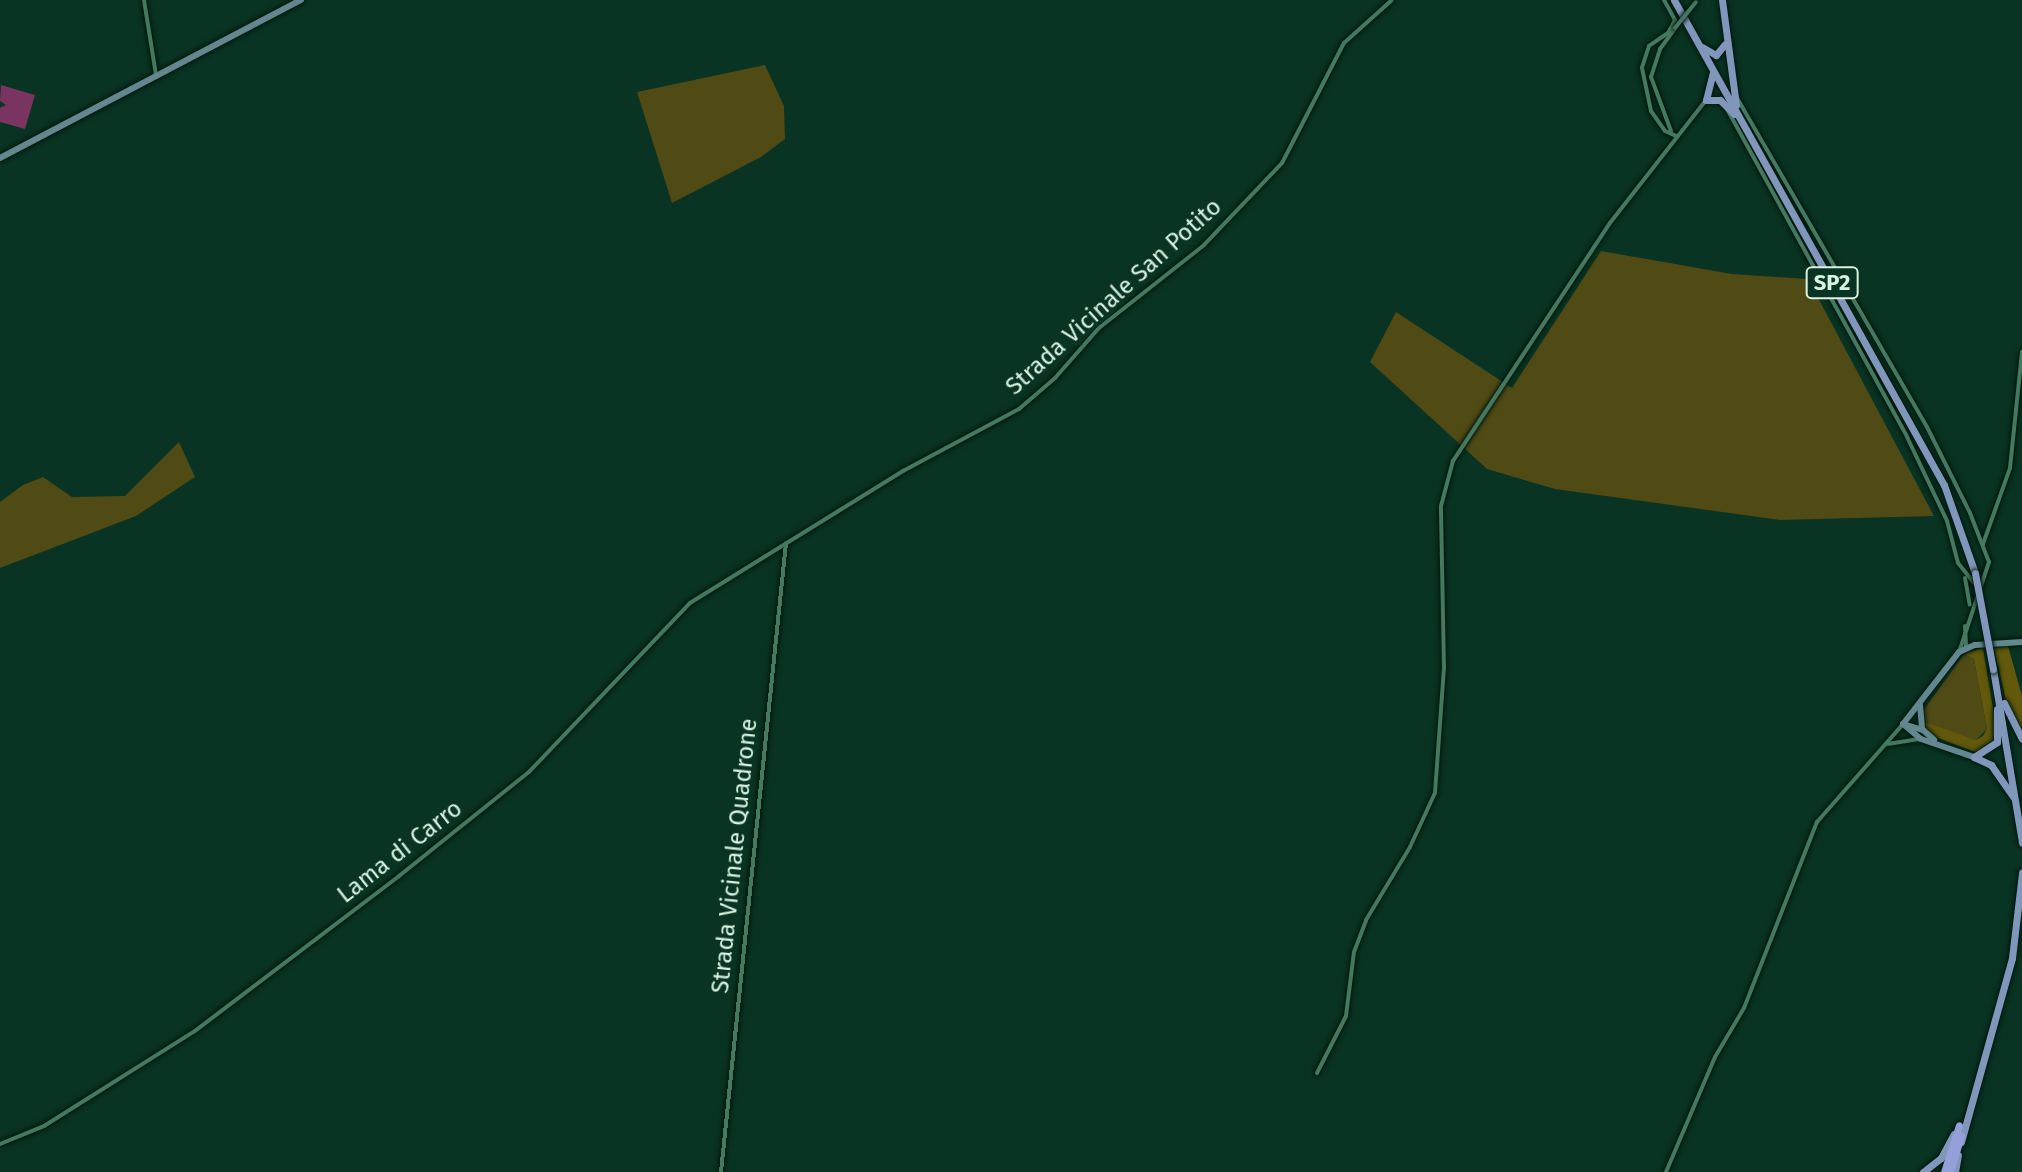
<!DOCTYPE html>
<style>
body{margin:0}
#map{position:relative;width:2022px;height:1172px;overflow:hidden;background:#093322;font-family:"Fira Sans",sans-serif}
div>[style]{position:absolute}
.green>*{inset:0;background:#504a15}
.forest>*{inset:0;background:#62590c}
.water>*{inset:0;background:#7a3462}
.roads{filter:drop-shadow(0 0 2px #00180d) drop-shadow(0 0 2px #00180d)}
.minor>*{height:4px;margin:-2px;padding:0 2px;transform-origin:2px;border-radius:2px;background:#457860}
.secondary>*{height:6px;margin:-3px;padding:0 3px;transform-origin:3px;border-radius:3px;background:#63878e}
.primary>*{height:7px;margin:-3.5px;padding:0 3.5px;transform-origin:3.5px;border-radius:3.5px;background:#8096bb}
.trunk>*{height:7px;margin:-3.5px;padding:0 3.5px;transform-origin:3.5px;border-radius:3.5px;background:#94a0da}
.bridges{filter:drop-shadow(0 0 2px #00180d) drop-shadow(0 0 2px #00180d)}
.minor-bridge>*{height:4px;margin:-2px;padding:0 2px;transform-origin:2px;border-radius:2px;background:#457860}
.primary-bridge>*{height:7px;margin:-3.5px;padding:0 3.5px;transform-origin:3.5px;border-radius:3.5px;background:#8096bb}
span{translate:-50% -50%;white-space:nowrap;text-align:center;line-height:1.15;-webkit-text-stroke:8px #093322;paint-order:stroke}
.shield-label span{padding:2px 6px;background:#093322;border:2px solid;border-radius:6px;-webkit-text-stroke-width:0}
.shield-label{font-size:22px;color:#d8f3e4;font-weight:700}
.street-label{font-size:24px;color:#d8f3e4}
</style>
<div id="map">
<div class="green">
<div style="clip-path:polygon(765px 65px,784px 106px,785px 139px,761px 157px,672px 203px,637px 92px)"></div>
<div style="clip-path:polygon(1601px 251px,1732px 274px,1808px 279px,1934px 516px,1780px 520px,1555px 489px,1487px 469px,1370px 362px,1396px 312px,1512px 388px)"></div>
<div style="clip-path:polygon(179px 442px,195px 477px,136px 516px,0 568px,0 502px,23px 485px,43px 477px,72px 497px,125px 496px)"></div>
<div style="clip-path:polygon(1964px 654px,1974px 659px,1987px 729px,1976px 740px,1929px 725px,1920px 715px)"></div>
</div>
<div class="forest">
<div style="clip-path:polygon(2008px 646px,2022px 696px,2022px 737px,2010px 717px,1994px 648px)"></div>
<div style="clip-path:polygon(1983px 648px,1997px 733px,1994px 745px,1975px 752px,1930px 735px,1922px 721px,1976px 740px,1983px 736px,1987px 729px,1974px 659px,1964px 654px)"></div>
</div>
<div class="water">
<div style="clip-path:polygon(1px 85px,35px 95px,25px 129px,0 122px,0 108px,6px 105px,0 101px)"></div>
</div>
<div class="roads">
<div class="minor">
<div style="left:144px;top:0;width:76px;rotate:80.9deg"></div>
<div style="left:1664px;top:0;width:23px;rotate:61deg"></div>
<div style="left:1675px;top:20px;width:15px;rotate:118deg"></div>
<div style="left:1668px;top:33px;width:23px;rotate:146deg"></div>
<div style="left:1649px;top:46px;width:23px;rotate:108deg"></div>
<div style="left:1642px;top:68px;width:44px;rotate:78.2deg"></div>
<div style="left:1651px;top:111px;width:24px;rotate:55deg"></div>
<div style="left:1665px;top:131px;width:12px;rotate:24deg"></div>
<div style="left:1737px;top:98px;width:380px;rotate:60deg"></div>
<div style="left:1927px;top:427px;width:96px;rotate:63.4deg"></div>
<div style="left:1970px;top:513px;width:53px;rotate:68.8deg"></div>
<div style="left:1989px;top:562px;width:95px;rotate:108.4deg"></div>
<div style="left:1727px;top:109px;width:374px;rotate:61.2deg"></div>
<div style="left:1907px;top:437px;width:93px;rotate:64.5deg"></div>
<div style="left:1947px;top:521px;width:43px;rotate:75.3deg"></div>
<div style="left:1958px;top:563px;width:27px;rotate:51deg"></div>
<div style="left:1671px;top:131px;width:58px;rotate:-110.3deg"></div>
<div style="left:1651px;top:77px;width:29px;rotate:-72deg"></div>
<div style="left:1660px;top:49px;width:26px;rotate:-54deg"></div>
<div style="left:1983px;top:544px;width:81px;rotate:-70.4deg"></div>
<div style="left:2010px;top:468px;width:117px;rotate:-84.1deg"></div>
<div style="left:1965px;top:578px;width:27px;rotate:80deg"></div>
<div style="left:1965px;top:626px;width:22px;rotate:87deg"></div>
<div style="left:1888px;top:744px;width:31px;rotate:-9deg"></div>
<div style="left:1317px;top:1073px;width:64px;rotate:-63deg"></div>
<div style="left:1346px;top:1016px;width:64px;rotate:-82.9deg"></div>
<div style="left:1354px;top:952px;width:34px;rotate:-69deg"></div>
<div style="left:1366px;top:920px;width:85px;rotate:-58.9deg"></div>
<div style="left:1410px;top:847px;width:60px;rotate:-65.2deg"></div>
<div style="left:1435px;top:793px;width:125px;rotate:-85.9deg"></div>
<div style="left:1444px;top:668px;width:162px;rotate:-91.1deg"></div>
<div style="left:1441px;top:506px;width:47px;rotate:-75.1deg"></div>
<div style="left:1453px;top:461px;width:285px;rotate:-56.6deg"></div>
<div style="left:1610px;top:223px;width:156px;rotate:-52deg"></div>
<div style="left:0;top:1144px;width:48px;rotate:-22.2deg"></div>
<div style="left:44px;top:1126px;width:178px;rotate:-32.2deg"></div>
<div style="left:195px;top:1031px;width:256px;rotate:-37.2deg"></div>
<div style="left:399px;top:876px;width:166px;rotate:-38.7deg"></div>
<div style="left:529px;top:772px;width:233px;rotate:-46.4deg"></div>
<div style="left:690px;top:603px;width:251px;rotate:-31.8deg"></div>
<div style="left:903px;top:471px;width:132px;rotate:-28.1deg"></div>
<div style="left:1019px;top:409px;width:48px;rotate:-40.7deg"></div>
<div style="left:1055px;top:378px;width:67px;rotate:-48.7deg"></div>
<div style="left:1099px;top:328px;width:134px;rotate:-38.3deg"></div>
<div style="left:1204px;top:245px;width:113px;rotate:-46.4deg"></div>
<div style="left:1282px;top:163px;width:135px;rotate:-62.7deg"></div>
<div style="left:1344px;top:43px;width:64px;rotate:-41.9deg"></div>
<div style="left:721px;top:1172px;width:632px;rotate:-84.1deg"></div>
<div style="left:1666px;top:1172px;width:125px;rotate:-66.9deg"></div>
<div style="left:1715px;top:1057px;width:57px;rotate:-59.4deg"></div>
<div style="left:1744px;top:1008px;width:200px;rotate:-68.6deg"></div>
<div style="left:1817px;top:822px;width:130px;rotate:-48.7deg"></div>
</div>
<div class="secondary">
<div style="left:0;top:158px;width:340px;rotate:-27.7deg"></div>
<div style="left:1920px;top:705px;width:24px;rotate:85deg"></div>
<div style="left:1903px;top:724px;width:91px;rotate:-52.1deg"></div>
<div style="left:1959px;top:652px;width:17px;rotate:-24deg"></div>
<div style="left:1975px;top:645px;width:47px;rotate:-3.7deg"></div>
<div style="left:1903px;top:724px;width:23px;rotate:40deg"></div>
<div style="left:1921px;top:739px;width:56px;rotate:18.8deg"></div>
<div style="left:1903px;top:724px;width:21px;rotate:17deg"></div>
<div style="left:1923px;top:730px;width:15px;rotate:42deg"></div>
</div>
<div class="primary">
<div style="left:1674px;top:0;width:555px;rotate:60.9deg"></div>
<div style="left:1944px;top:485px;width:93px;rotate:70.6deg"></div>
<div style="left:1722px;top:0;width:106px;rotate:82.4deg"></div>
<div style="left:1702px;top:47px;width:16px;rotate:30deg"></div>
<div style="left:1716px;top:55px;width:14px;rotate:-51deg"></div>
<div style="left:1706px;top:100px;width:14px"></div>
<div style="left:1720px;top:100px;width:20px;rotate:45deg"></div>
<div style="left:1706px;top:100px;width:29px;rotate:-76deg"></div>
<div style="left:1993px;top:669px;width:176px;rotate:80.5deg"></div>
<div style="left:2004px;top:703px;width:40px;rotate:63.4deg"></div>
<div style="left:1974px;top:757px;width:19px;rotate:25deg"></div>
<div style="left:1991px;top:765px;width:39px;rotate:55deg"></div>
<div style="left:1974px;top:757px;width:27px;rotate:-33deg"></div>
<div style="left:1997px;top:742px;width:33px;rotate:-90deg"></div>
<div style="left:1961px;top:1142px;width:191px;rotate:-74.5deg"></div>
<div style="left:2012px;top:958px;width:86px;rotate:-83.3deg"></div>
<div style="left:1923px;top:1172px;width:23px;rotate:-38deg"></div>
<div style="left:1941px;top:1158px;width:27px;rotate:-62deg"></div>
<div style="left:1955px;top:1172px;width:17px;rotate:-80deg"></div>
</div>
<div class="trunk">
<div style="left:1944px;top:1172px;width:49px;rotate:-72.3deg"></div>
<div style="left:1950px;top:1172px;width:38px;rotate:-73deg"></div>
</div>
</div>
<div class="bridges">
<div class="minor-bridge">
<div style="left:1675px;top:28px;width:33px;rotate:-51deg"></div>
</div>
<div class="primary-bridge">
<div style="left:1975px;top:573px;width:98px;rotate:79.4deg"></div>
</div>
</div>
<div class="shield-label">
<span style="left:1832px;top:283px">SP2</span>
</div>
<div class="street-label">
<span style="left:1114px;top:297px;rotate:-42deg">Strada Vicinale San Potito</span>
<span style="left:400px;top:852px;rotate:-38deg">Lama di Carro</span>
<span style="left:735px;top:856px;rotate:-84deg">Strada Vicinale Quadrone</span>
</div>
</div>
